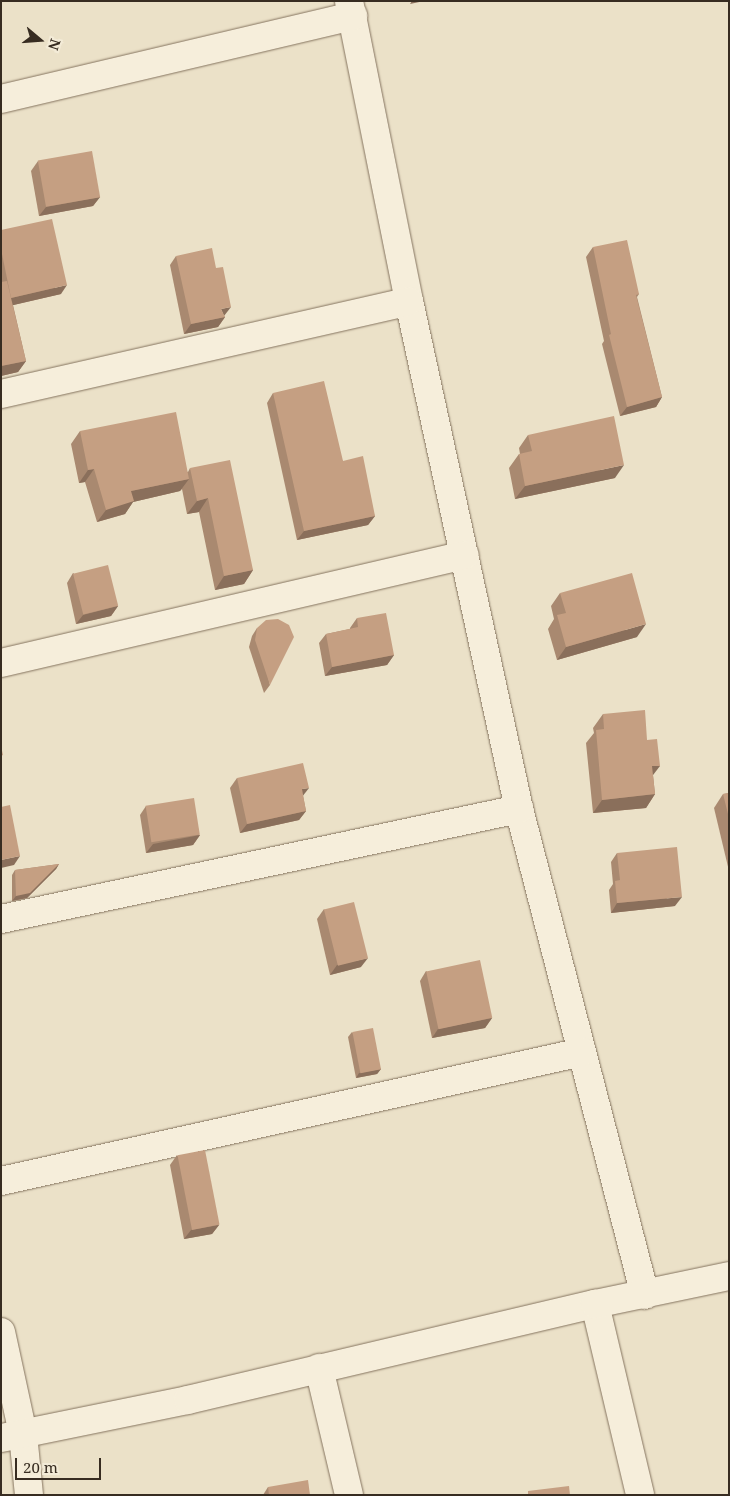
<!DOCTYPE html>
<style>
body{margin:0}
#map{position:relative;width:730px;height:1496px;overflow:hidden;background:#ebe1c8;font-family:"Noto Serif",serif}
div>[style]{position:absolute}
.roads{filter:drop-shadow(0 0 1px #85745f) drop-shadow(0 0 1px #85745f)}
.minor>*{height:28px;margin:-14px;padding:0 14px;transform-origin:14px;border-radius:14px;background:#f6eedb}
.wall>*{inset:0;background:#a98970}
.shaded-wall>*{inset:0;background:#8a6f5b}
.building>*{inset:0;background:#c59f82;transform-origin:0 0}
span{translate:-50% -50%;white-space:nowrap;text-align:center;line-height:1.15;-webkit-text-stroke:4px #f3ebd7;paint-order:stroke}
.frame{position:absolute;inset:0;border:2px solid #372c21;pointer-events:none}
.north{position:absolute;left:15px;top:15px;width:50px;height:50px;-webkit-text-stroke:4px #f3ebd7;paint-order:stroke;rotate:108deg;font-size:14px;font-weight:700;line-height:20px;text-align:center;color:#372c21}
.north::after{content:'';display:block;margin:auto;width:18px;height:22px;background:#372c21;clip-path:polygon(50% 0,100% 100%,50% 72%,0 100%)}
.scale{position:absolute;left:15px;top:1458px;width:86px;height:22px;box-sizing:border-box;border:2px solid #372c21;border-top:0;padding-left:6px;font-size:15px;line-height:18px;white-space:nowrap;color:#372c21;-webkit-text-stroke:4px #f3ebd7;paint-order:stroke}
</style>
<div id="map">
<div class="roads">
<div class="minor">
<div style="left:349px;top:1px;width:306px;rotate:78.7deg"></div>
<div style="left:409px;top:301px;width:520px;rotate:77.78deg"></div>
<div style="left:519px;top:809px;width:502px;rotate:75.47deg"></div>
<div style="left:1px;top:99px;width:362px;rotate:-13.3deg"></div>
<div style="left:1px;top:394px;width:418px;rotate:-12.8deg"></div>
<div style="left:1px;top:663px;width:476px;rotate:-13.1deg"></div>
<div style="left:1px;top:919px;width:530px;rotate:-11.99deg"></div>
<div style="left:1px;top:1181px;width:595px;rotate:-12.52deg"></div>
<div style="left:595px;top:1304px;width:196px;rotate:76.7deg"></div>
<div style="left:1px;top:1332px;width:104px;rotate:77.8deg"></div>
<div style="left:23px;top:1434px;width:61px;rotate:84.4deg"></div>
<div style="left:319px;top:1368px;width:130px;rotate:76.7deg"></div>
<div style="left:1px;top:1438px;width:191px;rotate:-11.5deg"></div>
<div style="left:188px;top:1400px;width:418px;rotate:-13.3deg"></div>
<div style="left:595px;top:1304px;width:137px;rotate:-11.8deg"></div>
</div>
</div>
<div class="wall">
<div style="clip-path:polygon(38px 161px,100px 197px,93px 206px,39px 216px,31px 171px)"></div>
<div style="clip-path:polygon(1px 230px,61px 294px,13px 305px,26px 361px,18px 372px,1px 376px)"></div>
<div style="clip-path:polygon(593px 247px,639px 294px,637px 297px,662px 397px,656px 407px,620px 416px,602px 344px,604px 341px,586px 257px)"></div>
<div style="clip-path:polygon(176px 256px,225px 317px,218px 327px,184px 334px,170px 265px)"></div>
<div style="clip-path:polygon(273px 393px,343px 461px,375px 516px,368px 525px,297px 540px,267px 403px)"></div>
<div style="clip-path:polygon(80px 431px,188px 472px,190px 468px,253px 570px,244px 584px,215px 590px,199px 512px,187px 514px,182px 489px,180px 491px,133px 502px,125px 514px,97px 522px,85px 482px,79px 483px,71px 444px)"></div>
<div style="clip-path:polygon(528px 435px,615px 478px,515px 499px,509px 468px,519px 454px,520px 454px,519px 448px)"></div>
<div style="clip-path:polygon(73px 573px,118px 606px,111px 616px,76px 624px,67px 583px)"></div>
<div style="clip-path:polygon(560px 593px,637px 637px,557px 660px,548px 629px,554px 619px,551px 606px)"></div>
<div style="clip-path:polygon(357px 618px,394px 655px,387px 665px,325px 676px,319px 643px,326px 634px,350px 629px,350px 628px)"></div>
<div style="clip-path:polygon(257px 628px,270px 685px,264px 693px,249px 647px,252px 636px)"></div>
<div style="clip-path:polygon(603px 714px,647px 740px,653px 775px,655px 794px,646px 808px,593px 813px,586px 743px,594px 733px,593px 728px)"></div>
<div style="clip-path:polygon(237px 778px,303px 796px,306px 811px,299px 820px,240px 833px,230px 788px)"></div>
<div style="clip-path:polygon(729px 793px,729px 871px,714px 808px,723px 794px)"></div>
<div style="clip-path:polygon(146px 806px,200px 835px,193px 845px,146px 853px,140px 815px)"></div>
<div style="clip-path:polygon(617px 853px,675px 906px,611px 913px,609px 890px,613px 884px,611px 862px)"></div>
<div style="clip-path:polygon(59px 864px,56px 869px,27px 898px,12px 901px,12px 875px,15px 870px)"></div>
<div style="clip-path:polygon(324px 909px,361px 967px,330px 975px,317px 919px)"></div>
<div style="clip-path:polygon(426px 971px,492px 1018px,485px 1028px,432px 1038px,420px 981px)"></div>
<div style="clip-path:polygon(352px 1032px,381px 1069px,377px 1074px,356px 1078px,348px 1037px)"></div>
<div style="clip-path:polygon(177px 1155px,219px 1225px,212px 1234px,184px 1239px,170px 1165px)"></div>
<div style="clip-path:polygon(268px 1487px,310px 1495px,263px 1495px)"></div>
</div>
<div class="shaded-wall">
<div style="clip-path:polygon(412px 1px,424px 1px,410px 4px)"></div>
<div style="clip-path:polygon(100px 197px,93px 206px,39px 216px,46px 207px)"></div>
<div style="clip-path:polygon(67px 285px,61px 294px,5px 307px,11px 298px)"></div>
<div style="clip-path:polygon(231px 307px,224px 316px,221px 309px)"></div>
<div style="clip-path:polygon(225px 317px,218px 327px,184px 334px,191px 324px)"></div>
<div style="clip-path:polygon(26px 361px,18px 372px,1px 376px,1px 366px)"></div>
<div style="clip-path:polygon(662px 397px,656px 407px,620px 416px,627px 407px)"></div>
<div style="clip-path:polygon(624px 465px,615px 478px,515px 499px,525px 486px)"></div>
<div style="clip-path:polygon(94px 469px,85px 482px,79px 483px,88px 470px)"></div>
<div style="clip-path:polygon(189px 479px,180px 491px,133px 502px,125px 514px,97px 522px,106px 510px,131px 491px)"></div>
<div style="clip-path:polygon(208px 498px,199px 512px,187px 514px,197px 501px)"></div>
<div style="clip-path:polygon(375px 516px,368px 525px,297px 540px,304px 531px)"></div>
<div style="clip-path:polygon(253px 570px,244px 584px,215px 590px,224px 576px)"></div>
<div style="clip-path:polygon(118px 606px,111px 616px,76px 624px,83px 615px)"></div>
<div style="clip-path:polygon(646px 624px,637px 637px,557px 660px,566px 647px)"></div>
<div style="clip-path:polygon(394px 655px,387px 665px,325px 676px,332px 667px)"></div>
<div style="clip-path:polygon(652px 766px,660px 766px,650px 779px)"></div>
<div style="clip-path:polygon(309px 788px,302px 797px,302px 789px)"></div>
<div style="clip-path:polygon(655px 794px,646px 808px,593px 813px,602px 800px)"></div>
<div style="clip-path:polygon(306px 811px,299px 820px,240px 833px,247px 824px)"></div>
<div style="clip-path:polygon(200px 835px,193px 845px,146px 853px,153px 844px)"></div>
<div style="clip-path:polygon(20px 856px,14px 865px,1px 868px,1px 860px)"></div>
<div style="clip-path:polygon(59px 864px,56px 869px,27px 898px,12px 901px,16px 896px)"></div>
<div style="clip-path:polygon(682px 897px,675px 906px,611px 913px,617px 903px)"></div>
<div style="clip-path:polygon(368px 958px,361px 967px,330px 975px,337px 965px)"></div>
<div style="clip-path:polygon(492px 1018px,485px 1028px,432px 1038px,438px 1029px)"></div>
<div style="clip-path:polygon(381px 1069px,377px 1074px,356px 1078px,359px 1073px)"></div>
<div style="clip-path:polygon(219px 1225px,212px 1234px,184px 1239px,191px 1230px)"></div>
</div>
<div class="building">
<div style="left:92px;top:151px;width:47px;height:55px;rotate:80deg"></div>
<div style="clip-path:polygon(52px 219px,67px 285px,11px 298px,1px 249px,1px 230px)"></div>
<div style="clip-path:polygon(627px 240px,639px 294px,636px 295px,662px 397px,627px 407px,609px 335px,611px 334px,593px 247px)"></div>
<div style="clip-path:polygon(212px 248px,216px 268px,223px 267px,231px 307px,221px 309px,225px 317px,191px 324px,176px 256px)"></div>
<div style="clip-path:polygon(7px 281px,26px 361px,1px 366px,1px 282px)"></div>
<div style="clip-path:polygon(324px 381px,343px 461px,363px 456px,375px 516px,304px 531px,273px 393px)"></div>
<div style="clip-path:polygon(176px 412px,189px 479px,131px 491px,134px 501px,106px 510px,94px 469px,88px 470px,80px 431px)"></div>
<div style="clip-path:polygon(614px 416px,624px 465px,525px 486px,519px 454px,532px 451px,528px 435px)"></div>
<div style="clip-path:polygon(230px 460px,253px 570px,224px 576px,208px 498px,197px 501px,190px 468px)"></div>
<div style="left:108px;top:565px;width:42px;height:36px;rotate:76deg"></div>
<div style="clip-path:polygon(632px 573px,646px 624px,566px 647px,557px 615px,566px 613px,560px 593px)"></div>
<div style="clip-path:polygon(386px 613px,394px 655px,332px 667px,326px 634px,358px 627px,357px 618px)"></div>
<div style="clip-path:polygon(278px 619px,289px 625px,294px 637px,270px 685px,255px 640px,257px 628px,266px 620px)"></div>
<div style="clip-path:polygon(645px 710px,647px 740px,657px 739px,660px 766px,652px 766px,655px 794px,602px 800px,596px 730px,604px 729px,603px 714px)"></div>
<div style="clip-path:polygon(1px 746px,3px 755px,1px 756px)"></div>
<div style="clip-path:polygon(303px 763px,309px 788px,302px 789px,306px 811px,247px 824px,237px 778px)"></div>
<div style="clip-path:polygon(729px 793px,729px 818px,723px 794px)"></div>
<div style="left:194px;top:798px;width:37px;height:49px;rotate:81deg"></div>
<div style="clip-path:polygon(10px 805px,20px 856px,1px 860px,1px 807px)"></div>
<div style="clip-path:polygon(677px 847px,682px 897px,617px 903px,615px 881px,620px 880px,617px 853px)"></div>
<div style="clip-path:polygon(59px 864px,30px 893px,16px 896px,15px 870px)"></div>
<div style="left:354px;top:902px;width:58px;height:31px;rotate:76deg"></div>
<div style="left:480px;top:960px;width:59px;height:55px;rotate:78deg"></div>
<div style="left:373px;top:1028px;width:42px;height:21px;rotate:79deg"></div>
<div style="left:205px;top:1150px;width:76px;height:28px;rotate:79deg"></div>
<div style="clip-path:polygon(308px 1480px,310px 1495px,269px 1495px,268px 1487px)"></div>
<div style="clip-path:polygon(569px 1486px,570px 1495px,528px 1495px,528px 1491px)"></div>
</div>
<div class="frame"></div>
<div class="north">N</div>
<div class="scale">20 m</div>
</div>
